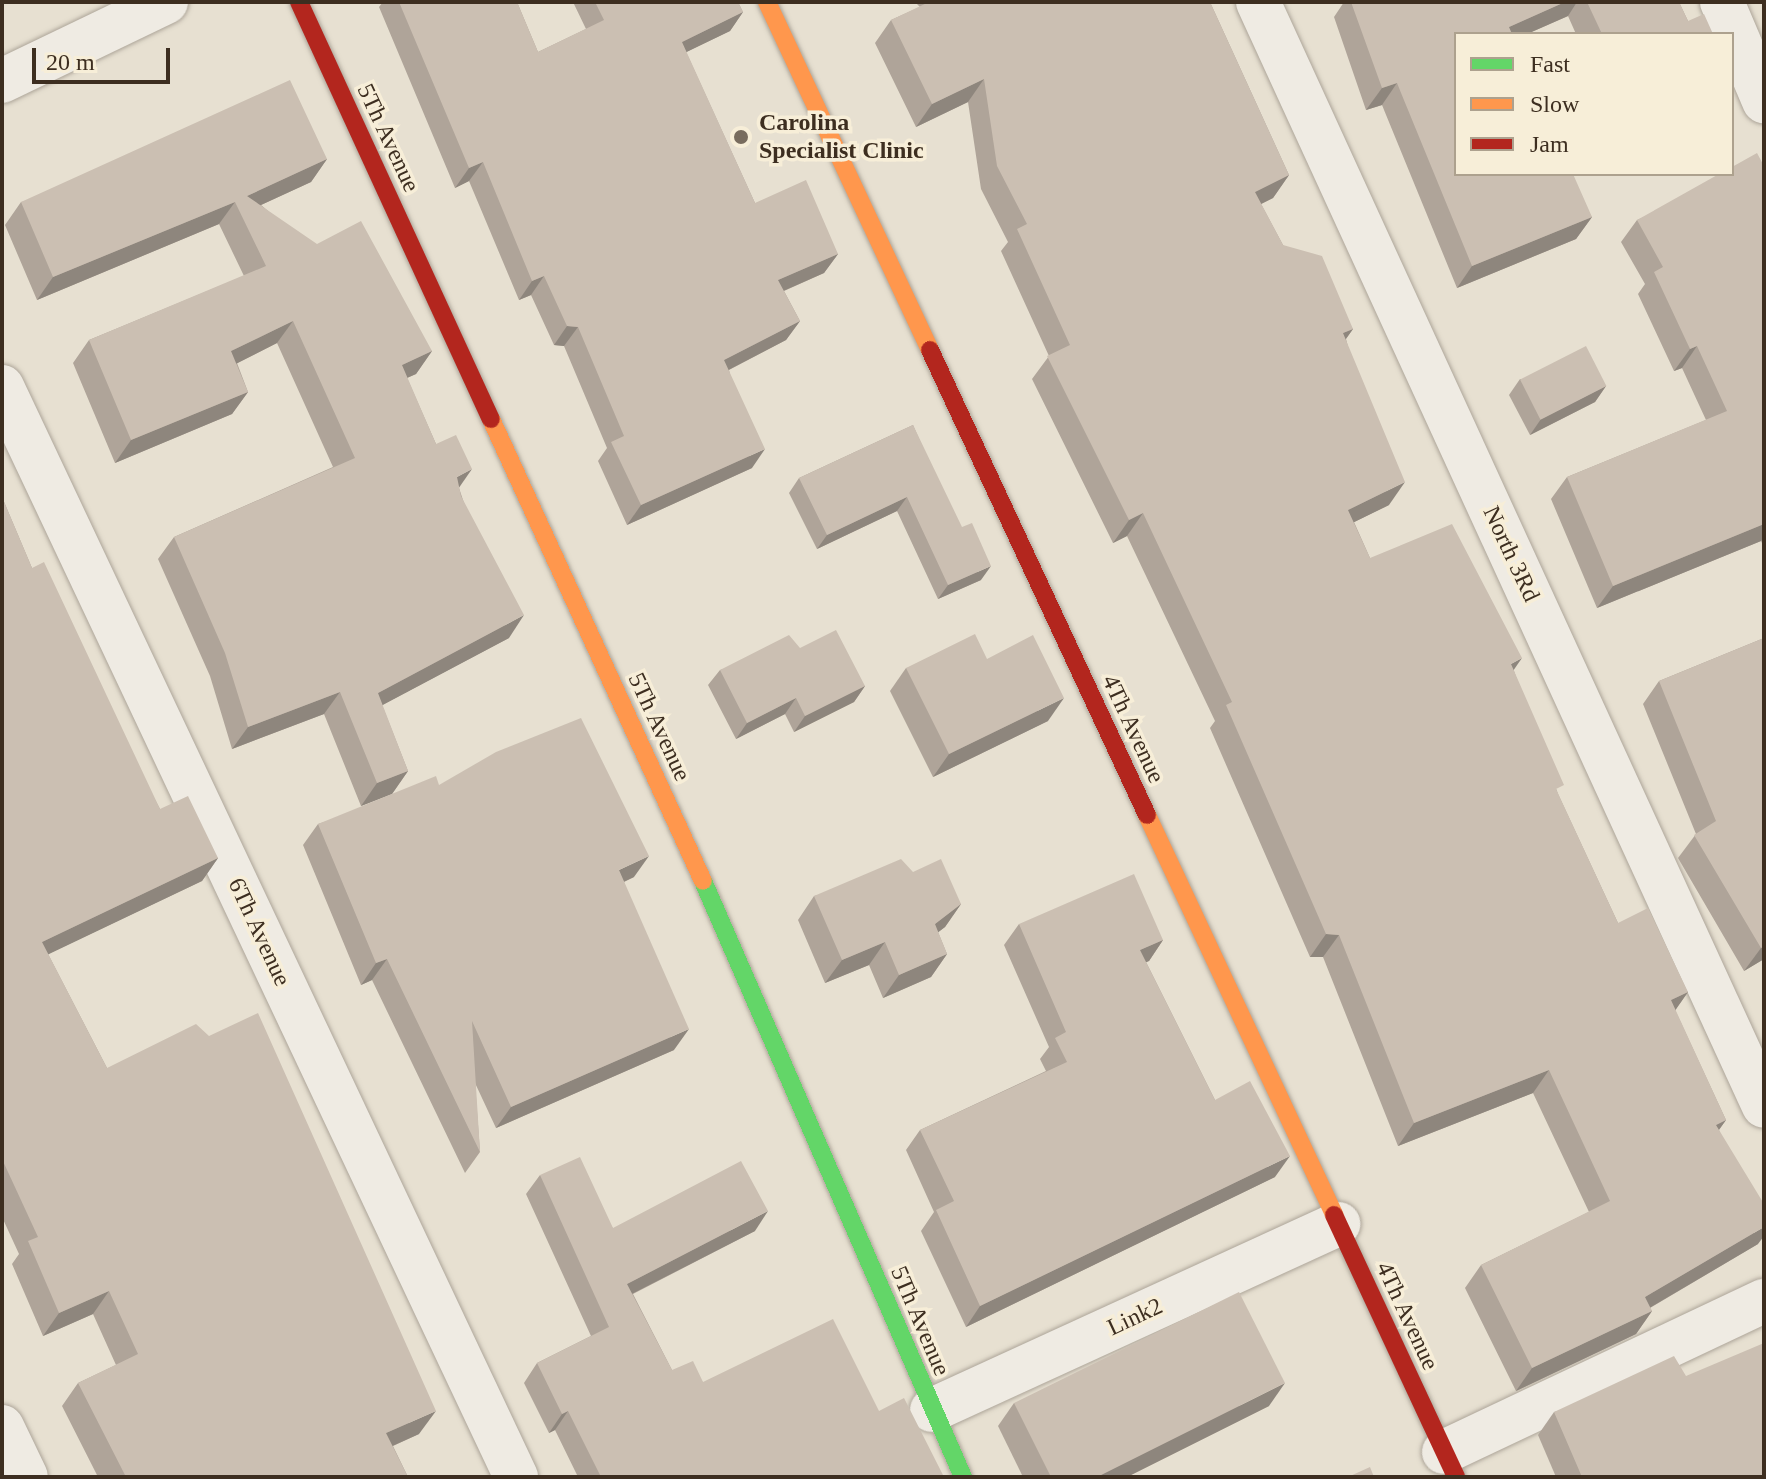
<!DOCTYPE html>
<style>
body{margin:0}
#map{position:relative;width:1766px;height:1479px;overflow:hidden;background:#e7e0d1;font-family:Georgia,serif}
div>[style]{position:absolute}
.roads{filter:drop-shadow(0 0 2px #ada599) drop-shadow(0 0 2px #ada599)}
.street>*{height:44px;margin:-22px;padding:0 22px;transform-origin:22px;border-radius:22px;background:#efebe3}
.fast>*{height:18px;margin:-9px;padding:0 9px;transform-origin:9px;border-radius:9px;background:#63d668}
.slow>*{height:18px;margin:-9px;padding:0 9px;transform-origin:9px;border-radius:9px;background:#ff974d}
.jam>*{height:18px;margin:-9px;padding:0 9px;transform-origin:9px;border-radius:9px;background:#b3261e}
.wall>*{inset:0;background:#afa499}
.shaded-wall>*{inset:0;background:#8e867d}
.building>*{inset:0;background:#cbbfb2;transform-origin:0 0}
.dots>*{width:22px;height:22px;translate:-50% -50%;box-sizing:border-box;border:4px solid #f7eed8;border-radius:50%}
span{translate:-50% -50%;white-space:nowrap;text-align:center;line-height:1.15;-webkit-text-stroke:7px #f7eed8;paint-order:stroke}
.poi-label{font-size:24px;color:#3d2e20;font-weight:700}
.left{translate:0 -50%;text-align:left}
.street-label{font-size:24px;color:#3d2e20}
.frame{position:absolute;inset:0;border:4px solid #3d2e20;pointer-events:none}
.legend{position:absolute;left:1454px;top:32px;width:280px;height:144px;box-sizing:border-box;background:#f7eed8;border:2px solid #ada18e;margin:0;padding:10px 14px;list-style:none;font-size:24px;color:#3d2e20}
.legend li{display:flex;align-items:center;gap:16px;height:40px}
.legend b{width:40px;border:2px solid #ada18e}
.scale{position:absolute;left:32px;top:48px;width:138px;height:36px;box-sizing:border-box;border:4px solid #3d2e20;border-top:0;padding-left:10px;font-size:24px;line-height:28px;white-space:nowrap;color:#3d2e20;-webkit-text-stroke:6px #f7eed8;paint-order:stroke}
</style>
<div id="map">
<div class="roads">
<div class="street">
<div style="left:1258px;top:2px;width:1214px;rotate:65.38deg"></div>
<div style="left:1722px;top:2px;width:108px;rotate:67deg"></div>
<div style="left:2px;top:81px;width:182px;rotate:-25.7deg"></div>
<div style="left:2px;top:387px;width:1205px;rotate:64.75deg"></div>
<div style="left:932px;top:1410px;width:447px;rotate:-24.6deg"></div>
<div style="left:2px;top:1427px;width:55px;rotate:64.4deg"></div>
<div style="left:1444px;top:1452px;width:354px;rotate:-25.3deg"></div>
</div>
<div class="fast">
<div style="left:703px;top:881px;width:650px;rotate:66.43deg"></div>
</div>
<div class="slow">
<div style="left:767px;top:2px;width:384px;rotate:64.9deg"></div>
<div style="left:491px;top:419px;width:508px;rotate:65.35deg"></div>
<div style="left:1147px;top:815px;width:442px;rotate:64.9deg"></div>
</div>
<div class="jam">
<div style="left:299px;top:2px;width:459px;rotate:65.3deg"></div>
<div style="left:930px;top:350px;width:513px;rotate:64.98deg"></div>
<div style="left:1334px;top:1215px;width:289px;rotate:65deg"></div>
</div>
</div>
<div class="wall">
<div style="clip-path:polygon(383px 2px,517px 2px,538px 52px,586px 29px,573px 2px,738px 2px,743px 12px,730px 31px,686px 52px,755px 203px,838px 254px,824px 273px,784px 291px,800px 321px,786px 340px,729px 370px,752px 468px,627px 525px,598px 461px,607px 448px,564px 346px,554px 345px,531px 295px,519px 300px,469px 181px,455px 188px,379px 7px)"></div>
<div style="clip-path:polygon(915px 2px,1210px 2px,1289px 175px,1273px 198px,1261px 204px,1283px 245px,1353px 329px,1346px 339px,1389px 505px,1354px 522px,1370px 558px,1514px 671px,1558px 794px,1618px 923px,1688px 992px,1675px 1010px,1726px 1120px,1719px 1130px,1758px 1244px,1650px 1308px,1652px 1311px,1636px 1334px,1516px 1391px,1465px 1288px,1481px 1265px,1589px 1212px,1533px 1093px,1398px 1146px,1323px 957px,1310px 957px,1210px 728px,1215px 721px,1127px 536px,1113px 543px,1032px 379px,1049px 356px,1001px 251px,1008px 242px,981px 189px,968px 102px,916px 127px,875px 43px,891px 20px,920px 7px)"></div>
<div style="clip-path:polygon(1344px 2px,1679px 2px,1688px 21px,1713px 34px,1576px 34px,1568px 16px,1527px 34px,1456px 34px,1592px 217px,1576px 239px,1457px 288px,1382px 105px,1366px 110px,1334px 17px)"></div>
<div style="clip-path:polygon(327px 159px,311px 182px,261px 205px,432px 351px,416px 374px,407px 378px,436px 444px,459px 488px,509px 638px,382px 705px,408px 771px,392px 794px,361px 806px,324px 714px,232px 749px,210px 676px,158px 559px,174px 537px,333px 467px,277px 343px,237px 363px,248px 392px,232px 414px,115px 463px,73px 363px,89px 340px,244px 276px,219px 224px,37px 300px,5px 225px,21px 202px)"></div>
<div style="clip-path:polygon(1764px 166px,1764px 547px,1761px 541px,1597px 608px,1551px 499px,1567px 477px,1706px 420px,1682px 368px,1674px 371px,1638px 294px,1645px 284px,1621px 242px,1637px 220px)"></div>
<div style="clip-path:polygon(1520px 379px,1606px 386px,1595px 402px,1530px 435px,1509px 395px)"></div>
<div style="clip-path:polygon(913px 425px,981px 580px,938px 599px,897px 511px,817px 549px,789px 493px,799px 478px)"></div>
<div style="clip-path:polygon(2px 497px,32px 568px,160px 809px,218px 858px,202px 881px,48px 954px,107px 1068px,419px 1434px,393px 1446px,408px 1477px,98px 1477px,62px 1406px,78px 1383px,116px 1365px,93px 1314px,43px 1336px,12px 1264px,19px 1254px,2px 1217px)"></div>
<div style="clip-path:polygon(1764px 638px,1764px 959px,1744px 971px,1678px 858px,1696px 834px,1643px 704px,1659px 681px)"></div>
<div style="clip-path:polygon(800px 648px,865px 686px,854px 702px,794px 732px,785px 714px,736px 739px,708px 685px,720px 670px)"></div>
<div style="clip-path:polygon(987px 659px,1048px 721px,933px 777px,890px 691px,906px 668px)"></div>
<div style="clip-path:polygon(439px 785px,634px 877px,624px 882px,674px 1050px,496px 1128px,475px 1083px,480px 1152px,465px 1173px,372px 980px,361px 985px,303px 845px,318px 824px)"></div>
<div style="clip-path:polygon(913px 872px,961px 904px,945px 927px,938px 932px,947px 954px,931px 977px,883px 998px,869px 965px,825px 983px,798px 920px,814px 896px)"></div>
<div style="clip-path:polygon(1019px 924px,1163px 940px,1149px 961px,1146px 962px,1215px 1100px,1275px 1177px,966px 1327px,921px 1231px,934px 1212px,906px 1150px,920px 1130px,1046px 1071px,1040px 1059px,1049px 1047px,1004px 945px)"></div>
<div style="clip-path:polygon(540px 1175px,613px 1228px,755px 1231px,633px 1294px,672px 1370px,703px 1382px,879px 1411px,944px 1477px,578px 1477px,555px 1430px,549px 1433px,524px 1383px,537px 1363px,591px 1336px,526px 1194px)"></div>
<div style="clip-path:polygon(1686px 1376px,1764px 1477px,1556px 1477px,1538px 1435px,1554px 1412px)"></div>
<div style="clip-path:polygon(1014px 1403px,1269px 1406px,1127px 1477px,1023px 1477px,998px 1426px)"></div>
</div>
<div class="shaded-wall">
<div style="clip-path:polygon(1565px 2px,1577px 2px,1568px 16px,1527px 34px,1504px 34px,1509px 27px)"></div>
<div style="clip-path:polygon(743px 12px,730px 31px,668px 61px,682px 42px)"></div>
<div style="clip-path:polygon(984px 79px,968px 102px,916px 127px,932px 104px)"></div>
<div style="clip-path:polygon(1397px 83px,1382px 105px,1366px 110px,1382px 88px)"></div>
<div style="clip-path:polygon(327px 159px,311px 182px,241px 214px,247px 196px)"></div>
<div style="clip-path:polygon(483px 162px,469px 181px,455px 188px,469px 168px)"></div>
<div style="clip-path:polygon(1289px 175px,1273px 198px,1239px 215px,1255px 192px)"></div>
<div style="clip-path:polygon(235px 202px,219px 224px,37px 300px,53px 277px)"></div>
<div style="clip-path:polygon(1592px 217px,1576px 239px,1457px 288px,1472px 266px)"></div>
<div style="clip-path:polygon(838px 254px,824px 273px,765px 299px,778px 280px)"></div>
<div style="clip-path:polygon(544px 276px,531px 295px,519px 300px,532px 281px)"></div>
<div style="clip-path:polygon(293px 321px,277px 343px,216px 374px,231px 351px)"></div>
<div style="clip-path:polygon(800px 321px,786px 340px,711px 379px,724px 360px)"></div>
<div style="clip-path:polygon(567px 326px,578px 327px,564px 346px,554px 345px)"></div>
<div style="clip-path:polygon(1353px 329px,1337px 351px,1343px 333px)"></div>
<div style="clip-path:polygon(1697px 346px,1682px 368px,1674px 371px,1690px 349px)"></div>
<div style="clip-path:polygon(432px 351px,416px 374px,386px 387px,402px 365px)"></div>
<div style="clip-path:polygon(1606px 386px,1595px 402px,1530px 435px,1541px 419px)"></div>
<div style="clip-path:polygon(248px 392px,232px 414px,115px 463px,131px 440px)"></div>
<div style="clip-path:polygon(765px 449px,752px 468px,627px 525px,641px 505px)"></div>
<div style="clip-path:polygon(472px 469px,456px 492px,457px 477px)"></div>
<div style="clip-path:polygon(1405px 482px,1389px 505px,1332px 533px,1348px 510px)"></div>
<div style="clip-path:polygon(907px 497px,897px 511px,817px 549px,827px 535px)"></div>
<div style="clip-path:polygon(1143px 513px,1127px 536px,1113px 543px,1129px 520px)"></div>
<div style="clip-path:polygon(1764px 524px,1764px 537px,1761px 541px,1597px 608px,1613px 586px)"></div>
<div style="clip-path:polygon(991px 566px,981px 580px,938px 599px,948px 585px)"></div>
<div style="clip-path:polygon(524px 615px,509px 638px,362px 716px,378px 693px)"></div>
<div style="clip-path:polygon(1522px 658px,1506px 681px,1511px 664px)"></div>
<div style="clip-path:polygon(865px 686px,854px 702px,794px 732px,805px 716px)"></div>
<div style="clip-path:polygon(340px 692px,324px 714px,232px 749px,248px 727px)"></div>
<div style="clip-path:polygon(796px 698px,785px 714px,736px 739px,747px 723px)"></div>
<div style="clip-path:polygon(1064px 698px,1048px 721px,933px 777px,949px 754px)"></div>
<div style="clip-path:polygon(408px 771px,392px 794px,361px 806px,377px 783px)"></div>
<div style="clip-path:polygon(649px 856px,634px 877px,604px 891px,619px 870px)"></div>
<div style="clip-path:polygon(218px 858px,202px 881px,26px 965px,42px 942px)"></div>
<div style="clip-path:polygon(961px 904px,945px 927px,919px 947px,935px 924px)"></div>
<div style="clip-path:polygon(1326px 934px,1339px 935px,1323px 957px,1310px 957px)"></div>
<div style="clip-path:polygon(1163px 940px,1149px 961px,1126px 971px,1140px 950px)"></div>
<div style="clip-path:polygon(885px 942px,869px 965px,825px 983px,842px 960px)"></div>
<div style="clip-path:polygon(1764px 946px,1764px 959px,1744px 971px,1761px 948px)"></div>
<div style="clip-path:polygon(947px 954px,931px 977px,883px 998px,899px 975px)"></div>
<div style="clip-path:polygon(387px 959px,372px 980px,361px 985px,376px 963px)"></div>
<div style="clip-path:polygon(1688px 992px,1672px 1015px,1671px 1000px)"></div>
<div style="clip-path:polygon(689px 1029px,674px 1050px,496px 1128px,511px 1107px)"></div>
<div style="clip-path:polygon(1549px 1070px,1533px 1093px,1398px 1146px,1414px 1123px)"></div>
<div style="clip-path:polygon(1726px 1120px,1710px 1142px,1716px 1125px)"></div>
<div style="clip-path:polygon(1290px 1156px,1275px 1177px,966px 1327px,980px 1306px)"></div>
<div style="clip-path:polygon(768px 1211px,755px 1231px,614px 1303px,627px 1284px)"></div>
<div style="clip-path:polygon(1764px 1227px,1764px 1236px,1758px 1244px,1629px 1320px,1645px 1297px)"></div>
<div style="clip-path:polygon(109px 1291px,93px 1314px,43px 1336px,59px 1313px)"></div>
<div style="clip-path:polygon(1652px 1311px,1636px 1334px,1516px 1391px,1532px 1368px)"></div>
<div style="clip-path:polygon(1285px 1383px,1269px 1406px,1127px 1477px,1097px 1477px)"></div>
<div style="clip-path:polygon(436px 1411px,419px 1434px,370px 1456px,386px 1433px)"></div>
<div style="clip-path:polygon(568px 1411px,555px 1430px,549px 1433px,562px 1414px)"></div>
</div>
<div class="building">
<div style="clip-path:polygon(399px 2px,517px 2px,538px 52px,604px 20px,595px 2px,738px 2px,743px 12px,682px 42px,755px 203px,806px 180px,838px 254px,778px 280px,800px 321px,724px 360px,765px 449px,641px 505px,611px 442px,624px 436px,578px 327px,567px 326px,544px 276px,532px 281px,483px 162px,469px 168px)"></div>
<div style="clip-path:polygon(929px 2px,1210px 2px,1289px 175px,1255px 192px,1283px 245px,1322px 256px,1353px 329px,1343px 333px,1405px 482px,1348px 510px,1370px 558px,1452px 524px,1522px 658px,1511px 664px,1564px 785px,1556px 789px,1618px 923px,1648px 908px,1688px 992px,1671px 1000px,1726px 1120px,1716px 1125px,1764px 1204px,1764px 1227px,1645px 1297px,1652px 1311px,1532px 1368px,1481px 1265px,1610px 1201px,1549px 1070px,1414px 1123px,1339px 935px,1326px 934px,1226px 705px,1232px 702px,1143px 513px,1129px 520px,1047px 356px,1070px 345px,1017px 229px,1027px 224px,997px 166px,984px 79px,932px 104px,891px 20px)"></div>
<div style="clip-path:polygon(1351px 2px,1565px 2px,1509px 27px,1512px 34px,1456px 34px,1456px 174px,1573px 174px,1592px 217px,1472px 266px,1397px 83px,1382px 88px)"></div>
<div style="clip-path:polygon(1587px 2px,1679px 2px,1688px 21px,1704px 14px,1713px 34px,1602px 34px)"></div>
<div style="clip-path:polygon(290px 80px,327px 159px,247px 196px,317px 244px,361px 221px,432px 351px,402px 365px,436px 444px,456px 435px,472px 469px,457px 477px,461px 496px,524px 615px,378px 693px,408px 771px,377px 783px,340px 692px,248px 727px,225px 653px,174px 537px,355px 458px,293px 321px,231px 351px,248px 392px,131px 440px,89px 340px,266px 266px,235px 202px,53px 277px,21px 202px)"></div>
<div style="clip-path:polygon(1757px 153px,1764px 166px,1764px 524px,1613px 586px,1567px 477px,1727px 411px,1697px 346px,1690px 349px,1654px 272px,1663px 267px,1637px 220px,1719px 174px,1732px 174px,1732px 167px)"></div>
<div style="left:1586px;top:346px;width:45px;height:74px;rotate:63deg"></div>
<div style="clip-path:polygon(913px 425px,962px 527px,972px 523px,991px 566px,948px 585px,907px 497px,827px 535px,799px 478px)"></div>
<div style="clip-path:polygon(2px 497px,32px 568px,44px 562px,160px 809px,188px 796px,218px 858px,42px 942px,107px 1068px,196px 1024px,209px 1036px,258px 1013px,436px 1411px,386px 1433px,408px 1477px,126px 1477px,78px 1383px,138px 1354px,109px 1291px,59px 1313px,28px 1241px,38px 1237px,2px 1159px)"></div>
<div style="clip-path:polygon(836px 630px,865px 686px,805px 716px,796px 698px,747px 723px,720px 670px,789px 635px,800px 648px)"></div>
<div style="clip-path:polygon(975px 634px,987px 659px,1033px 635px,1064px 698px,949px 754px,906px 668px)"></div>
<div style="clip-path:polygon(1764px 638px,1764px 946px,1761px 948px,1694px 835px,1716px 821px,1659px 681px)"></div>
<div style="clip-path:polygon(581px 718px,649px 856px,619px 870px,689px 1029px,511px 1107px,472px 1021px,480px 1152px,387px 959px,376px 963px,318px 824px,436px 776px,439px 785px,496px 752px)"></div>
<div style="clip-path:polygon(901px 859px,913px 872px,941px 859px,961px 904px,935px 924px,947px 954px,899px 975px,885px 942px,842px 960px,814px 896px)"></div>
<div style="clip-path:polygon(1134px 874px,1163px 940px,1140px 950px,1215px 1100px,1250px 1081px,1290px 1156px,980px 1306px,936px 1210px,954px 1201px,920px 1130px,1067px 1062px,1055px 1038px,1066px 1032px,1019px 924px)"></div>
<div style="clip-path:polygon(580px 1157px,613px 1228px,741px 1161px,768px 1211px,627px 1284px,672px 1370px,693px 1361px,703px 1382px,833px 1319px,879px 1411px,904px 1398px,944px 1477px,601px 1477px,568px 1411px,562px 1414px,537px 1363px,609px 1327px,540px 1175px)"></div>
<div style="clip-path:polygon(1239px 1292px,1285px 1383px,1097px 1477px,1051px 1477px,1014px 1403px)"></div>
<div style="clip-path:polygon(1764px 1343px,1764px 1477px,1582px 1477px,1554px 1412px,1674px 1356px,1686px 1376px)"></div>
<div style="clip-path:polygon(1370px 1467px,1374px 1477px,1348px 1477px)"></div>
</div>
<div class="dots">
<div style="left:741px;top:137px;background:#786c5e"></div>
</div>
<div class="poi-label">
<span class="left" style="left:759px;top:137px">Carolina<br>Specialist Clinic</span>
</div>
<div class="street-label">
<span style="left:388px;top:138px;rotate:65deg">5Th Avenue</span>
<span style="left:1511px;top:554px;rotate:65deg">North 3Rd</span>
<span style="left:659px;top:727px;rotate:65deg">5Th Avenue</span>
<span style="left:1133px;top:729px;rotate:65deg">4Th Avenue</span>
<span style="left:259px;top:932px;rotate:65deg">6Th Avenue</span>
<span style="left:1407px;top:1316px;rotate:65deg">4Th Avenue</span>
<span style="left:1135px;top:1317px;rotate:-25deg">Link2</span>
<span style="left:920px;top:1321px;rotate:67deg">5Th Avenue</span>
</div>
<div class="frame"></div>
<ul class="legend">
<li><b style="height:10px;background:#63d668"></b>Fast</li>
<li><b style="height:10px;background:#ff974d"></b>Slow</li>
<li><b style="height:10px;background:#b3261e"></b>Jam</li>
</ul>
<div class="scale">20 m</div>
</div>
